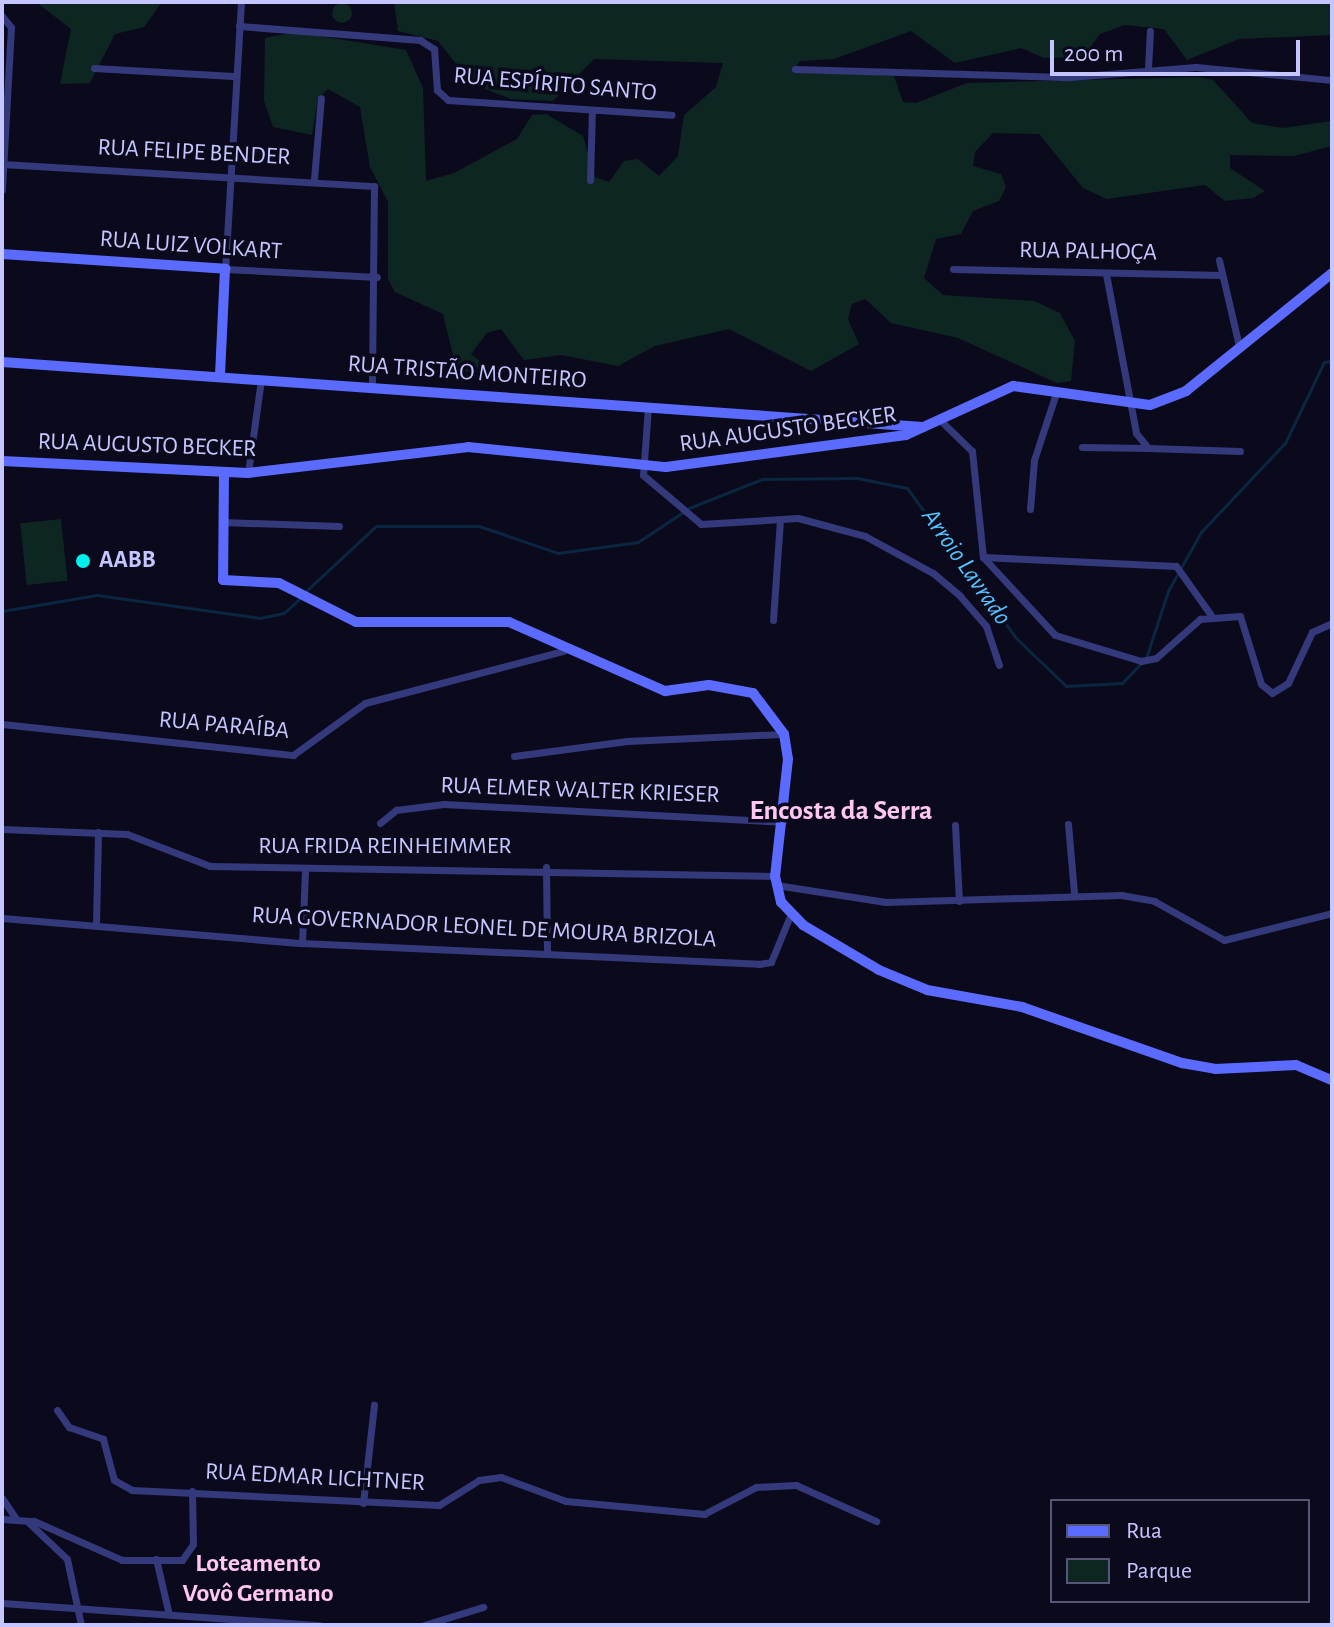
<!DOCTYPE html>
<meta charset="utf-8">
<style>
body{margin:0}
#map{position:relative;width:1334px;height:1627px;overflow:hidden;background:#0b0a1c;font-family:"Alegreya Sans",sans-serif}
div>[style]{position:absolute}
.green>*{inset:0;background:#0d2622;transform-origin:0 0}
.round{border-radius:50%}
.stream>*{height:3px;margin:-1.5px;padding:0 1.5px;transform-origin:1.5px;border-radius:1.5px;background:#0a2640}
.street>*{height:7px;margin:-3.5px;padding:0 3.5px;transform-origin:3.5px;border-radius:3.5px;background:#34397c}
.secondary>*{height:10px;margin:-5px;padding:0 5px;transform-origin:5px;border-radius:5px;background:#5c6bff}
.dots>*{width:22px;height:22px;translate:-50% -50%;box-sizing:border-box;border:4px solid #0b0a1c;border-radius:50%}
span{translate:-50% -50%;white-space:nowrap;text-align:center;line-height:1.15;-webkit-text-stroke:7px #0b0a1c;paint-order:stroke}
.street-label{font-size:24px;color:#c5c5ff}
.poi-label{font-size:24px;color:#c5c5ff;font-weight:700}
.left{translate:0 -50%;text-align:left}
.water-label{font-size:26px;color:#53c4ff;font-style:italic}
.neighbourhood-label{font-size:26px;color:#ffc7f1;font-weight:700}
.quarter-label{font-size:28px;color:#ffc7f1;font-weight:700}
.frame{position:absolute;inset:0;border:4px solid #c5c5ff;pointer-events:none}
.legend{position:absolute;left:1050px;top:1499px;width:260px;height:104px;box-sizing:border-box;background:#0b0a1c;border:2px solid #557;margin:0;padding:10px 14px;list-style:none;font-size:24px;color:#c5c5ff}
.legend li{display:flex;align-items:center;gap:16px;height:40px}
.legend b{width:40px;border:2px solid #557}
.scale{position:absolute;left:1050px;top:40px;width:250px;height:36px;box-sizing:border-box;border:4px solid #c5c5ff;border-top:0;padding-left:10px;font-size:24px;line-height:28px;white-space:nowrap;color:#c5c5ff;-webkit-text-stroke:6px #0b0a1c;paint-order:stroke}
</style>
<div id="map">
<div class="green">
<div style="clip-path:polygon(36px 2px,162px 2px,144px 27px,115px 34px,90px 83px,60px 84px,71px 29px)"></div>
<div style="clip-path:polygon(394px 2px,1332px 2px,1332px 35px,1239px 39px,1187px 60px,1164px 29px,1125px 25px,1100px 34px,1083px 57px,1044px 58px,1021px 48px,955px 63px,911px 31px,834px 59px,800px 61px,793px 71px,894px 76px,903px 102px,916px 103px,967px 83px,1198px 77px,1213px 80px,1252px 123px,1283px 128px,1332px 121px,1332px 146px,1294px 156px,1230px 155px,1230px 168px,1265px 191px,1253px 198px,1225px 201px,1205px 185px,1107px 199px,1083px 188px,1039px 134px,993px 133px,975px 152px,973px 166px,1001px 174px,1006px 187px,999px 201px,973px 211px,961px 234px,936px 239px,924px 278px,943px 295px,1034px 301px,1060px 313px,1075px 341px,1071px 381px,1057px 383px,958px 338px,891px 323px,865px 299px,852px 304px,848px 319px,859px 344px,811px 371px,729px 329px,655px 346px,618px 366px,561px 355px,524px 360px,501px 329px,487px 333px,471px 354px,491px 370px,492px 383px,456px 367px,443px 314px,395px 292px,388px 279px,388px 202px,370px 167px,360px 107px,328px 89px,318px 99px,312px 135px,273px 127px,264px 101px,265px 38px,295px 32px,406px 50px,423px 88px,426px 181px,454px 173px,517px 139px,532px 115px,546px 114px,583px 136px,595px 177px,609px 182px,624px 161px,638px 159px,659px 176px,678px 156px,684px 115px,716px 87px,723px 63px,594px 59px,553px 101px,511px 99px,472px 84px,438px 41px,398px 31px)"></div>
<div class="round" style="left:332px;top:3px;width:20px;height:20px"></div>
<div style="left:61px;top:519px;width:62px;height:41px;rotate:84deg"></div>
</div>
<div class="stream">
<div style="left:305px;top:592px;width:97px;rotate:-42.9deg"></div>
<div style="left:376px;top:526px;width:103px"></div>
<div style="left:479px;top:526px;width:83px;rotate:18.9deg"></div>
<div style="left:558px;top:553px;width:81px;rotate:-7.8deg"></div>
<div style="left:638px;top:542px;width:61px;rotate:-33.7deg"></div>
<div style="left:689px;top:508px;width:79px;rotate:-21.7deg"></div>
<div style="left:762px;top:479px;width:95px;rotate:-0.6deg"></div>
<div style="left:857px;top:478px;width:51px;rotate:11.3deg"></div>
<div style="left:907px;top:488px;width:185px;rotate:54deg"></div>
<div style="left:1016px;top:638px;width:69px;rotate:43.8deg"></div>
<div style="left:1066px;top:686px;width:56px;rotate:-3.1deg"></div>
<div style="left:1122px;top:683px;width:35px;rotate:-46deg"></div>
<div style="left:1146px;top:658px;width:71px;rotate:-71.8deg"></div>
<div style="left:1168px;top:591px;width:68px;rotate:-60.8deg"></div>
<div style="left:1201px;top:532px;width:122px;rotate:-46.7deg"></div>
<div style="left:1285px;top:443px;width:90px;rotate:-64.3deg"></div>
<div style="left:1324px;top:362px;width:8px;rotate:-7deg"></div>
<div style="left:2px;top:611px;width:96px;rotate:-9.6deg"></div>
<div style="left:97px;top:595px;width:165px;rotate:8deg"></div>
<div style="left:260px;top:618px;width:25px;rotate:-12deg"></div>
<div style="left:284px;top:613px;width:22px;rotate:-43deg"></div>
</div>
<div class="street">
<div style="left:241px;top:2px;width:267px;rotate:93.4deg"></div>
<div style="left:225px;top:269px;width:152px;rotate:3deg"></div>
<div style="left:2px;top:16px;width:14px;rotate:51deg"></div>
<div style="left:11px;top:27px;width:163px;rotate:93.2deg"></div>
<div style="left:239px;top:26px;width:182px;rotate:4.4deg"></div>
<div style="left:420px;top:40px;width:17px;rotate:33deg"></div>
<div style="left:434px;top:49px;width:41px;rotate:85.8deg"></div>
<div style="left:437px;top:90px;width:15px;rotate:42deg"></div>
<div style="left:448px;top:100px;width:224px;rotate:3.8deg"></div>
<div style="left:94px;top:68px;width:139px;rotate:3.3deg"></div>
<div style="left:1148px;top:68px;width:37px;rotate:-87deg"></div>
<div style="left:795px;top:69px;width:275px;rotate:1.7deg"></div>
<div style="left:1070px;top:77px;width:126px;rotate:-4.5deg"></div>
<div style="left:1196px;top:67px;width:137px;rotate:5.5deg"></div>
<div style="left:2px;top:164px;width:373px;rotate:3.4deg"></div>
<div style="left:374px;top:186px;width:201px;rotate:90.6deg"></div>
<div style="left:314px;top:179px;width:81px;rotate:-85.1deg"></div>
<div style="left:590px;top:180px;width:70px;rotate:-88.4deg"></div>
<div style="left:1219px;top:260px;width:88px;rotate:76.9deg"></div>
<div style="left:953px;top:269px;width:268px;rotate:1.3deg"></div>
<div style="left:1106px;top:274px;width:162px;rotate:79.3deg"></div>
<div style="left:1136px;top:433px;width:19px;rotate:51deg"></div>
<div style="left:1148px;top:448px;width:92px;rotate:1.9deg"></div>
<div style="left:648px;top:407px;width:68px;rotate:94.2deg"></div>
<div style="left:643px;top:475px;width:76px;rotate:40.2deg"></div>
<div style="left:701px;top:524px;width:97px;rotate:-3.5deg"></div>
<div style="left:798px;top:518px;width:69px;rotate:15deg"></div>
<div style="left:865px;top:536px;width:77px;rotate:28.6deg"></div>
<div style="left:933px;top:573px;width:35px;rotate:40deg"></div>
<div style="left:960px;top:596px;width:40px;rotate:49deg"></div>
<div style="left:986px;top:626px;width:41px;rotate:71.6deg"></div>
<div style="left:941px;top:421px;width:43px;rotate:44.1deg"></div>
<div style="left:972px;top:451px;width:107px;rotate:84.1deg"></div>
<div style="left:983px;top:557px;width:106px;rotate:47.3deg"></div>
<div style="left:1055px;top:635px;width:90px;rotate:16.8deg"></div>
<div style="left:1141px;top:661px;width:15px;rotate:-11deg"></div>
<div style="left:1156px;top:658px;width:59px;rotate:-41.6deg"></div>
<div style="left:1200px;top:619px;width:40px;rotate:-4.3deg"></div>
<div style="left:1240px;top:616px;width:71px;rotate:72.8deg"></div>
<div style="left:1261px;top:684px;width:14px;rotate:39deg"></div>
<div style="left:1272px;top:693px;width:19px;rotate:-32deg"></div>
<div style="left:1288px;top:683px;width:56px;rotate:-64.8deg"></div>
<div style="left:1312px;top:632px;width:22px;rotate:-24deg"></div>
<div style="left:1082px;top:447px;width:66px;rotate:0.9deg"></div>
<div style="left:248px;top:473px;width:95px;rotate:-82.1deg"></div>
<div style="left:1030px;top:509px;width:49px;rotate:-85.3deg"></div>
<div style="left:1034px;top:460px;width:71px;rotate:-71.8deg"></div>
<div style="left:222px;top:522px;width:117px;rotate:2deg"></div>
<div style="left:983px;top:557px;width:193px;rotate:2.7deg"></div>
<div style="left:1176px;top:566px;width:60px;rotate:54.5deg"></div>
<div style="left:773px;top:620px;width:101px;rotate:-86deg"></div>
<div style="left:2px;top:724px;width:293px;rotate:6.1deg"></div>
<div style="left:293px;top:755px;width:89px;rotate:-35.8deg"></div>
<div style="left:365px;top:703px;width:205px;rotate:-14.7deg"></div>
<div style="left:514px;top:756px;width:114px;rotate:-7.6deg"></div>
<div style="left:627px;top:741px;width:157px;rotate:-2.6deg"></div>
<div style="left:380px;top:823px;width:21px;rotate:-39deg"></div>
<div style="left:396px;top:810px;width:48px;rotate:-7.1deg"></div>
<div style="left:444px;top:804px;width:339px;rotate:3deg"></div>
<div style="left:1068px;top:824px;width:68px;rotate:85deg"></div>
<div style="left:955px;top:825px;width:76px;rotate:87deg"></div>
<div style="left:2px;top:829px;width:125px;rotate:2.3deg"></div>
<div style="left:127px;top:834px;width:89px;rotate:21.1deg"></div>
<div style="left:210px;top:866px;width:565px;rotate:1.01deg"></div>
<div style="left:546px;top:867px;width:85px;rotate:89.3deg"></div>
<div style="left:776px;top:885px;width:111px;rotate:8.8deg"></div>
<div style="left:886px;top:902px;width:235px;rotate:-1.7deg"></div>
<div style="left:1121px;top:895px;width:34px;rotate:10deg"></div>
<div style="left:1154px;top:901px;width:80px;rotate:29.1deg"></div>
<div style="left:1224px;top:940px;width:111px;rotate:-14deg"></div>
<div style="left:2px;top:918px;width:301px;rotate:4.8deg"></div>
<div style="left:302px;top:943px;width:457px;rotate:2.6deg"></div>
<div style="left:759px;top:964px;width:12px;rotate:-9deg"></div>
<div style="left:771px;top:962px;width:50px;rotate:-67.6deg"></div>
<div style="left:96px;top:923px;width:91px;rotate:-88.7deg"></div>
<div style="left:302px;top:943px;width:73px;rotate:-87.6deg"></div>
<div style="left:57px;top:1410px;width:21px;rotate:55deg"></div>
<div style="left:69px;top:1427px;width:36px;rotate:19deg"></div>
<div style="left:103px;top:1439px;width:42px;rotate:75deg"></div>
<div style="left:114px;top:1480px;width:21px;rotate:29deg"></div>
<div style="left:132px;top:1490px;width:307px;rotate:2.8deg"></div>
<div style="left:439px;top:1505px;width:47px;rotate:-32deg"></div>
<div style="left:479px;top:1480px;width:22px;rotate:-8deg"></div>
<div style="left:501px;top:1477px;width:69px;rotate:20.3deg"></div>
<div style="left:566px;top:1501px;width:139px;rotate:5.4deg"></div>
<div style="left:704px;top:1514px;width:59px;rotate:-27.4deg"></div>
<div style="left:756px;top:1487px;width:40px;rotate:-2.9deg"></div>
<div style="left:796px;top:1485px;width:88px;rotate:24.2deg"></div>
<div style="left:2px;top:1498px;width:25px;rotate:56deg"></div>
<div style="left:363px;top:1503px;width:99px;rotate:-83.6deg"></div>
<div style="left:2px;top:1519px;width:32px;rotate:4deg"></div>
<div style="left:34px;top:1521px;width:96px;rotate:23.9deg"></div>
<div style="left:122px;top:1560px;width:60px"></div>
<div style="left:182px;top:1560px;width:19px;rotate:-55deg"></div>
<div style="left:193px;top:1544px;width:53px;rotate:-91.1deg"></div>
<div style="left:29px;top:1523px;width:52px;rotate:43.5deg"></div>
<div style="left:67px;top:1559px;width:67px;rotate:78deg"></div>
<div style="left:156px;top:1559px;width:57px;rotate:76.9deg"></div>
<div style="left:2px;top:1603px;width:318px;rotate:4deg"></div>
<div style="left:424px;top:1625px;width:62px;rotate:-17deg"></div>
</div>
<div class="secondary">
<div style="left:2px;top:254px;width:224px;rotate:3.8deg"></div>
<div style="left:225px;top:269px;width:105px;rotate:92.7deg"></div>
<div style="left:2px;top:362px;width:923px;rotate:4.04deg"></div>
<div style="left:2px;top:461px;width:246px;rotate:2.8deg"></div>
<div style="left:248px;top:473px;width:222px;rotate:-6.7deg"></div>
<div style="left:468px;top:447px;width:199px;rotate:5.8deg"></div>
<div style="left:666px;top:467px;width:242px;rotate:-7.6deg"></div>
<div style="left:906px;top:435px;width:118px;rotate:-24.6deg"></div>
<div style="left:1013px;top:386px;width:138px;rotate:7.9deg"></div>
<div style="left:1150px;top:405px;width:39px;rotate:-21deg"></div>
<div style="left:1186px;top:391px;width:188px;rotate:-38.9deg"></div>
<div style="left:224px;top:472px;width:108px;rotate:90.5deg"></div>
<div style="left:223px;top:580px;width:56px;rotate:3.1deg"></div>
<div style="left:279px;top:583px;width:86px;rotate:26.9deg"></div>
<div style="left:356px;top:622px;width:153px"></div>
<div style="left:509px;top:622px;width:171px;rotate:23.9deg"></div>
<div style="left:665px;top:691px;width:44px;rotate:-7.8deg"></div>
<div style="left:709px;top:685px;width:45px;rotate:10.3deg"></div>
<div style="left:753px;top:693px;width:51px;rotate:52.9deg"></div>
<div style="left:784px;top:734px;width:25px;rotate:81deg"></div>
<div style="left:788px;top:759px;width:118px;rotate:96.3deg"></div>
<div style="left:775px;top:876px;width:27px;rotate:77deg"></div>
<div style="left:781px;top:902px;width:32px;rotate:46deg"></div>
<div style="left:803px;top:925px;width:88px;rotate:30.6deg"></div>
<div style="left:879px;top:970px;width:52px;rotate:22.6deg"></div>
<div style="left:927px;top:990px;width:97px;rotate:10.1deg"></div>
<div style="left:1022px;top:1007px;width:170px;rotate:19.3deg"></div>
<div style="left:1182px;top:1063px;width:34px;rotate:10deg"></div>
<div style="left:1215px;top:1069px;width:81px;rotate:-2.8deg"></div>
<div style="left:1296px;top:1065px;width:39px;rotate:23deg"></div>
</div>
<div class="dots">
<div style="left:83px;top:561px;background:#00f0ec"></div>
</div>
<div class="street-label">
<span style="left:555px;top:85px;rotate:5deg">RUA ESPÍRITO SANTO</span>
<span style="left:194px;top:153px;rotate:3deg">RUA FELIPE BENDER</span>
<span style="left:191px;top:246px;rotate:4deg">RUA LUIZ VOLKART</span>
<span style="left:1088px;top:252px;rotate:1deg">RUA PALHOÇA</span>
<span style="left:467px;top:373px;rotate:4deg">RUA TRISTÃO MONTEIRO</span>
<span style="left:788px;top:430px;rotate:-8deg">RUA AUGUSTO BECKER</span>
<span style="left:147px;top:446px;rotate:2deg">RUA AUGUSTO BECKER</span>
<span style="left:224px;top:726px;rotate:5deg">RUA PARAÍBA</span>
<span style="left:580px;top:791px;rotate:2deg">RUA ELMER WALTER KRIESER</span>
<span style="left:385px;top:847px">RUA FRIDA REINHEIMMER</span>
<span style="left:484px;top:928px;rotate:3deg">RUA GOVERNADOR LEONEL DE MOURA BRIZOLA</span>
<span style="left:315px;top:1478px;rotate:3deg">RUA EDMAR LICHTNER</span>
</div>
<div class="poi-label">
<span class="left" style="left:99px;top:561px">AABB</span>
</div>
<div class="water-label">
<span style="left:966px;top:567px;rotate:55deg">Arroio Lavrado</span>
</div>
<div class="neighbourhood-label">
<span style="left:258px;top:1579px">Loteamento<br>Vovô Germano</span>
</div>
<div class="quarter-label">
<span style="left:841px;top:811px">Encosta da Serra</span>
</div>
<div class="frame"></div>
<ul class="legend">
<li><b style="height:10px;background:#5c6bff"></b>Rua</li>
<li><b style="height:22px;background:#0d2622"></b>Parque</li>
</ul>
<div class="scale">200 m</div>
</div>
